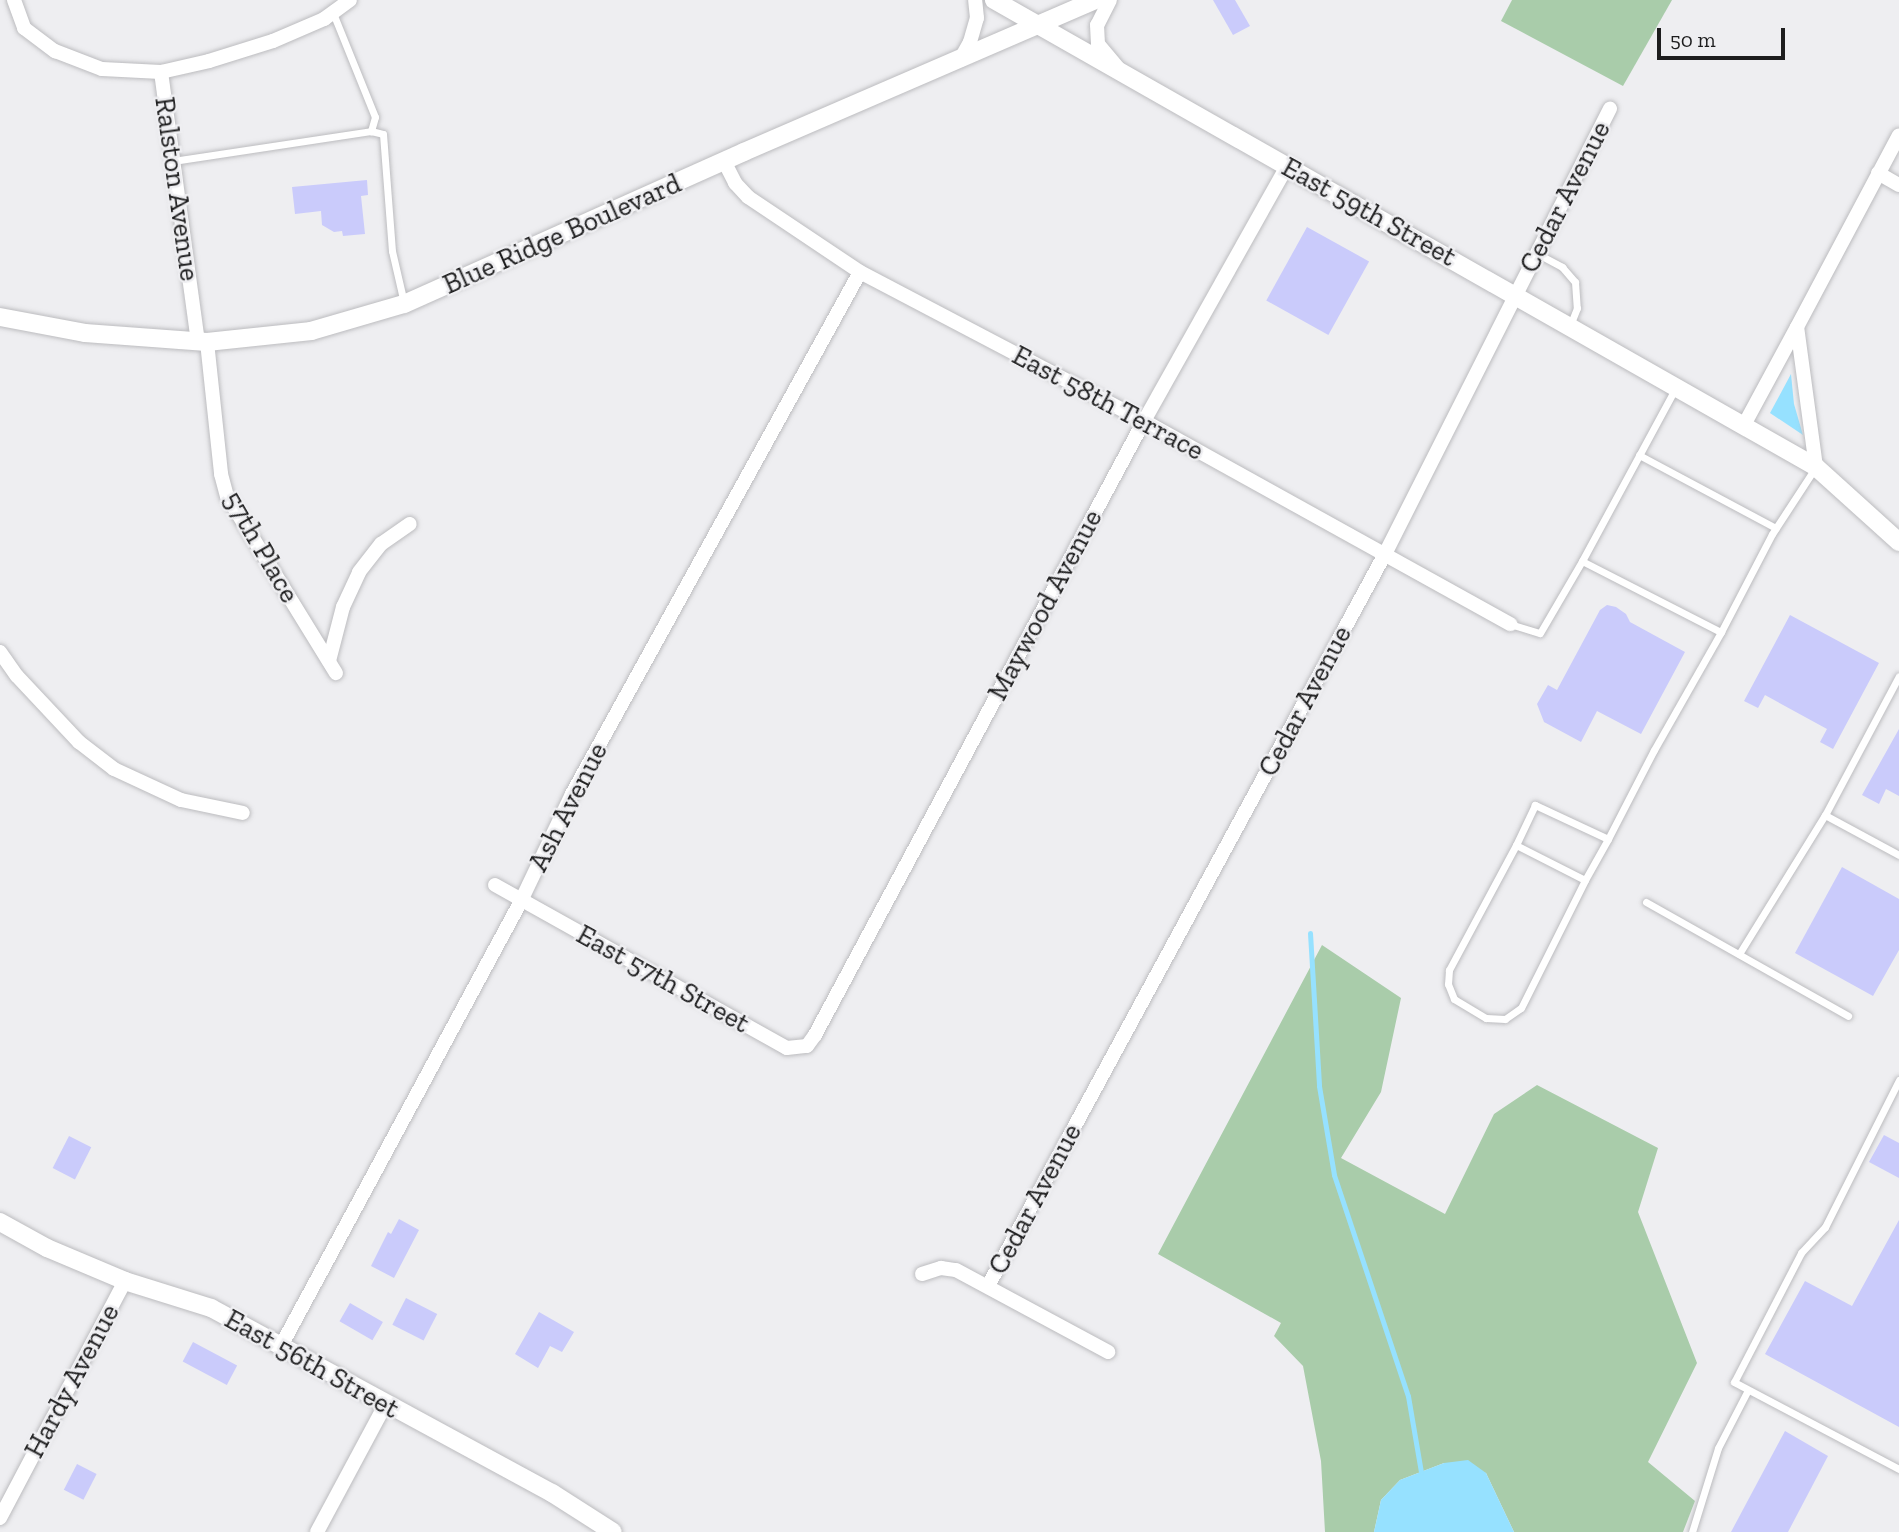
<!DOCTYPE html>
<style>
body{margin:0}
#map{position:relative;width:1899px;height:1532px;overflow:hidden;background:#eeeef1;font-family:"Zilla Slab",serif}
div>[style]{position:absolute}
.green>*{inset:0;background:#a9ccaa}
.water>*{inset:0;background:#96e1ff}
.stream>*{height:5px;margin:-2.5px;padding:0 2.5px;transform-origin:2.5px;border-radius:2.5px;background:#96e1ff}
.building>*{inset:0;background:#cacbfb;transform-origin:0 0}
.roads{filter:drop-shadow(0 0 2px #bcbcbf) drop-shadow(0 0 2px #bcbcbf)}
.service>*{height:7px;margin:-3.5px;padding:0 3.5px;transform-origin:3.5px;border-radius:3.5px;background:#fff}
.minor>*{height:14px;margin:-7px;padding:0 7px;transform-origin:7px;border-radius:7px;background:#fff}
.tertiary>*{height:18px;margin:-9px;padding:0 9px;transform-origin:9px;border-radius:9px;background:#fff}
span{translate:-50% -50%;white-space:nowrap;text-align:center;line-height:1.15;-webkit-text-stroke:5px #eeeef1;paint-order:stroke}
.street-label{font-size:28px;color:#1d1d1e}
.scale{position:absolute;left:1657px;top:28px;width:128px;height:32px;box-sizing:border-box;border:4px solid #1d1d1e;border-top:0;padding-left:9px;font-size:21px;line-height:24px;white-space:nowrap;color:#1d1d1e;-webkit-text-stroke:5px #eeeef1;paint-order:stroke}
</style>
<div id="map">
<div class="green">
<div style="clip-path:polygon(1512px 0,1672px 0,1623px 86px,1501px 21px)"></div>
<div style="clip-path:polygon(1322px 945px,1401px 998px,1381px 1092px,1341px 1158px,1445px 1214px,1494px 1114px,1537px 1085px,1658px 1148px,1638px 1212px,1697px 1363px,1648px 1462px,1695px 1501px,1683px 1532px,1514px 1532px,1486px 1473px,1444px 1463px,1400px 1480px,1381px 1500px,1374px 1532px,1325px 1532px,1321px 1461px,1303px 1366px,1274px 1336px,1281px 1323px,1158px 1254px)"></div>
</div>
<div class="water">
<div style="clip-path:polygon(1791px 374px,1794px 404px,1803px 435px,1770px 413px)"></div>
<div style="clip-path:polygon(1468px 1460px,1486px 1473px,1514px 1532px,1374px 1532px,1381px 1500px,1400px 1480px,1444px 1463px)"></div>
</div>
<div class="stream">
<div style="left:1310px;top:933px;width:153px;rotate:86.6deg"></div>
<div style="left:1319px;top:1086px;width:90px;rotate:80.4deg"></div>
<div style="left:1334px;top:1175px;width:233px;rotate:71.5deg"></div>
<div style="left:1408px;top:1396px;width:77px;rotate:80.3deg"></div>
</div>
<div class="building">
<div style="clip-path:polygon(1213px 0,1235px 0,1250px 26px,1233px 35px)"></div>
<div style="clip-path:polygon(367px 180px,368px 195px,361px 196px,365px 234px,343px 236px,342px 231px,334px 232px,322px 225px,321px 211px,295px 214px,292px 187px)"></div>
<div style="left:1307px;top:227px;width:71px;height:84px;rotate:29deg"></div>
<div style="clip-path:polygon(1607px 605px,1616px 607px,1626px 614px,1630px 622px,1685px 652px,1641px 734px,1597px 711px,1581px 742px,1544px 722px,1537px 704px,1548px 685px,1557px 690px,1600px 610px)"></div>
<div style="clip-path:polygon(1790px 615px,1879px 663px,1833px 749px,1820px 742px,1827px 729px,1765px 695px,1758px 708px,1744px 701px)"></div>
<div style="clip-path:polygon(1899px 729px,1899px 796px,1886px 789px,1879px 804px,1862px 795px)"></div>
<div style="clip-path:polygon(1842px 867px,1899px 899px,1899px 950px,1873px 996px,1795px 953px)"></div>
<div style="clip-path:polygon(1884px 1135px,1899px 1143px,1899px 1178px,1869px 1162px)"></div>
<div style="left:69px;top:1136px;width:25px;height:36px;rotate:27deg"></div>
<div style="clip-path:polygon(399px 1219px,419px 1230px,394px 1278px,371px 1266px,388px 1232px,391px 1234px)"></div>
<div style="clip-path:polygon(1899px 1220px,1899px 1427px,1765px 1354px,1805px 1281px,1852px 1306px)"></div>
<div style="left:406px;top:1298px;width:35px;height:30px;rotate:27deg"></div>
<div style="left:350px;top:1303px;width:38px;height:21px;rotate:30deg"></div>
<div style="clip-path:polygon(539px 1312px,574px 1332px,562px 1352px,550px 1346px,538px 1368px,515px 1354px)"></div>
<div style="left:193px;top:1342px;width:50px;height:22px;rotate:28deg"></div>
<div style="clip-path:polygon(1785px 1431px,1828px 1456px,1788px 1532px,1731px 1532px)"></div>
<div style="left:77px;top:1464px;width:22px;height:29px;rotate:27deg"></div>
</div>
<div class="roads">
<div class="service">
<div style="left:333px;top:13px;width:112px;rotate:68deg"></div>
<div style="left:375px;top:117px;width:15px;rotate:106deg"></div>
<div style="left:173px;top:161px;width:200px;rotate:-8.6deg"></div>
<div style="left:371px;top:131px;width:12px;rotate:14deg"></div>
<div style="left:383px;top:134px;width:117px;rotate:85.6deg"></div>
<div style="left:392px;top:251px;width:53px;rotate:77deg"></div>
<div style="left:1536px;top:253px;width:30px;rotate:28deg"></div>
<div style="left:1562px;top:267px;width:20px;rotate:49deg"></div>
<div style="left:1575px;top:282px;width:26px;rotate:86deg"></div>
<div style="left:1577px;top:308px;width:18px;rotate:112deg"></div>
<div style="left:1639px;top:455px;width:155px;rotate:28.1deg"></div>
<div style="left:1582px;top:561px;width:198px;rotate:-61.6deg"></div>
<div style="left:1510px;top:624px;width:31px;rotate:17deg"></div>
<div style="left:1540px;top:633px;width:83px;rotate:-59.7deg"></div>
<div style="left:1582px;top:561px;width:156px;rotate:27.1deg"></div>
<div style="left:1825px;top:815px;width:84px;rotate:28.4deg"></div>
<div style="left:1608px;top:839px;width:81px;rotate:-155deg"></div>
<div style="left:1535px;top:805px;width:44px;rotate:115.4deg"></div>
<div style="left:1516px;top:845px;width:77px;rotate:26.9deg"></div>
<div style="left:1585px;top:880px;width:47px;rotate:-60.7deg"></div>
<div style="left:1608px;top:839px;width:100px;rotate:-62.7deg"></div>
<div style="left:1654px;top:750px;width:136px;rotate:-60.4deg"></div>
<div style="left:1721px;top:632px;width:110px;rotate:-62.5deg"></div>
<div style="left:1772px;top:534px;width:79px;rotate:-56.9deg"></div>
<div style="left:1516px;top:845px;width:142px;rotate:118.2deg"></div>
<div style="left:1449px;top:970px;width:14px;rotate:94deg"></div>
<div style="left:1448px;top:984px;width:16px;rotate:68deg"></div>
<div style="left:1454px;top:999px;width:37px;rotate:31deg"></div>
<div style="left:1486px;top:1018px;width:19px;rotate:3deg"></div>
<div style="left:1505px;top:1019px;width:19px;rotate:-35deg"></div>
<div style="left:1521px;top:1008px;width:143px;rotate:-63.4deg"></div>
<div style="left:1646px;top:902px;width:232px;rotate:29.4deg"></div>
<div style="left:1739px;top:954px;width:163px;rotate:-58.3deg"></div>
<div style="left:1825px;top:815px;width:157px;rotate:-62deg"></div>
<div style="left:1899px;top:1080px;width:165px;rotate:116.7deg"></div>
<div style="left:1825px;top:1227px;width:35px;rotate:133deg"></div>
<div style="left:1801px;top:1253px;width:145px;rotate:117.4deg"></div>
<div style="left:1734px;top:1382px;width:187px;rotate:27.8deg"></div>
<div style="left:1692px;top:1532px;width:88px;rotate:-72.8deg"></div>
<div style="left:1718px;top:1448px;width:65px;rotate:-62.7deg"></div>
</div>
<div class="minor">
<div style="left:14px;top:0;width:30px;rotate:70deg"></div>
<div style="left:24px;top:28px;width:39px;rotate:37deg"></div>
<div style="left:55px;top:51px;width:50px;rotate:21deg"></div>
<div style="left:102px;top:69px;width:59px;rotate:2.9deg"></div>
<div style="left:161px;top:72px;width:49px;rotate:-12.9deg"></div>
<div style="left:209px;top:61px;width:67px;rotate:-17.4deg"></div>
<div style="left:273px;top:41px;width:56px;rotate:-23.3deg"></div>
<div style="left:324px;top:19px;width:32px;rotate:-36deg"></div>
<div style="left:1110px;top:0;width:28px;rotate:117deg"></div>
<div style="left:1097px;top:25px;width:19px;rotate:87deg"></div>
<div style="left:1098px;top:44px;width:31px;rotate:50deg"></div>
<div style="left:960px;top:60px;width:21px;rotate:-61deg"></div>
<div style="left:970px;top:42px;width:25px;rotate:-74deg"></div>
<div style="left:977px;top:18px;width:18px;rotate:-96deg"></div>
<div style="left:161px;top:72px;width:273px;rotate:82.2deg"></div>
<div style="left:724px;top:161px;width:25px;rotate:63deg"></div>
<div style="left:735px;top:183px;width:19px;rotate:47deg"></div>
<div style="left:748px;top:197px;width:135px;rotate:33.8deg"></div>
<div style="left:860px;top:272px;width:321px;rotate:27.7deg"></div>
<div style="left:1144px;top:421px;width:419px;rotate:29deg"></div>
<div style="left:1878px;top:173px;width:24px;rotate:30deg"></div>
<div style="left:207px;top:342px;width:133px;rotate:83.9deg"></div>
<div style="left:221px;top:474px;width:23px;rotate:75deg"></div>
<div style="left:227px;top:496px;width:208px;rotate:58.4deg"></div>
<div style="left:1744px;top:425px;width:111px;rotate:-61.6deg"></div>
<div style="left:1816px;top:467px;width:141px;rotate:-97.7deg"></div>
<div style="left:1797px;top:327px;width:217px;rotate:-62deg"></div>
<div style="left:0;top:652px;width:29px;rotate:55deg"></div>
<div style="left:17px;top:676px;width:91px;rotate:46.8deg"></div>
<div style="left:79px;top:742px;width:44px;rotate:37.6deg"></div>
<div style="left:114px;top:769px;width:74px;rotate:24.8deg"></div>
<div style="left:181px;top:800px;width:63px;rotate:11.8deg"></div>
<div style="left:329px;top:661px;width:56px;rotate:-75.5deg"></div>
<div style="left:343px;top:607px;width:38px;rotate:-65deg"></div>
<div style="left:359px;top:572px;width:36px;rotate:-52deg"></div>
<div style="left:381px;top:544px;width:35px;rotate:-35deg"></div>
<div style="left:495px;top:885px;width:334px;rotate:29.2deg"></div>
<div style="left:787px;top:1048px;width:20px;rotate:-6deg"></div>
<div style="left:807px;top:1046px;width:14px;rotate:-54deg"></div>
<div style="left:815px;top:1035px;width:697px;rotate:-61.82deg"></div>
<div style="left:1144px;top:421px;width:292px;rotate:-60.7deg"></div>
<div style="left:922px;top:1274px;width:20px;rotate:-18deg"></div>
<div style="left:941px;top:1268px;width:15px;rotate:8deg"></div>
<div style="left:956px;top:1270px;width:173px;rotate:28.3deg"></div>
<div style="left:988px;top:1286px;width:833px;rotate:-61.53deg"></div>
<div style="left:1385px;top:554px;width:499px;rotate:-63.2deg"></div>
<div style="left:281px;top:1346px;width:506px;rotate:-61.66deg"></div>
<div style="left:521px;top:901px;width:119px;rotate:-64.5deg"></div>
<div style="left:572px;top:794px;width:596px;rotate:-61.11deg"></div>
<div style="left:0;top:1518px;width:268px;rotate:-62.2deg"></div>
<div style="left:317px;top:1532px;width:144px;rotate:-61.8deg"></div>
</div>
<div class="tertiary">
<div style="left:994px;top:0;width:945px;rotate:29.6deg"></div>
<div style="left:1816px;top:467px;width:112px;rotate:42.1deg"></div>
<div style="left:0;top:317px;width:86px;rotate:10.7deg"></div>
<div style="left:85px;top:333px;width:122px;rotate:4.2deg"></div>
<div style="left:207px;top:342px;width:105px;rotate:-6deg"></div>
<div style="left:311px;top:331px;width:97px;rotate:-16.2deg"></div>
<div style="left:404px;top:304px;width:372px;rotate:-24.1deg"></div>
<div style="left:744px;top:152px;width:382px;rotate:-23.4deg"></div>
<div style="left:0;top:1222px;width:54px;rotate:29deg"></div>
<div style="left:47px;top:1248px;width:85px;rotate:22.9deg"></div>
<div style="left:125px;top:1281px;width:90px;rotate:17.4deg"></div>
<div style="left:211px;top:1308px;width:388px;rotate:28.5deg"></div>
<div style="left:552px;top:1493px;width:72px;rotate:32.6deg"></div>
</div>
</div>
<div class="street-label">
<span style="left:177px;top:189px;rotate:82deg">Ralston Avenue</span>
<span style="left:1565px;top:197px;rotate:-63deg">Cedar Avenue</span>
<span style="left:1369px;top:212px;rotate:29deg">East 59th Street</span>
<span style="left:562px;top:234px;rotate:-24deg">Blue Ridge Boulevard</span>
<span style="left:1108px;top:403px;rotate:28deg">East 58th Terrace</span>
<span style="left:261px;top:547px;rotate:60deg">57th Place</span>
<span style="left:1045px;top:605px;rotate:-62deg">Maywood Avenue</span>
<span style="left:1305px;top:701px;rotate:-62deg">Cedar Avenue</span>
<span style="left:568px;top:807px;rotate:-63deg">Ash Avenue</span>
<span style="left:663px;top:979px;rotate:29deg">East 57th Street</span>
<span style="left:1035px;top:1199px;rotate:-62deg">Cedar Avenue</span>
<span style="left:312px;top:1364px;rotate:29deg">East 56th Street</span>
<span style="left:72px;top:1381px;rotate:-62deg">Hardy Avenue</span>
</div>
<div class="scale">50 m</div>
</div>
